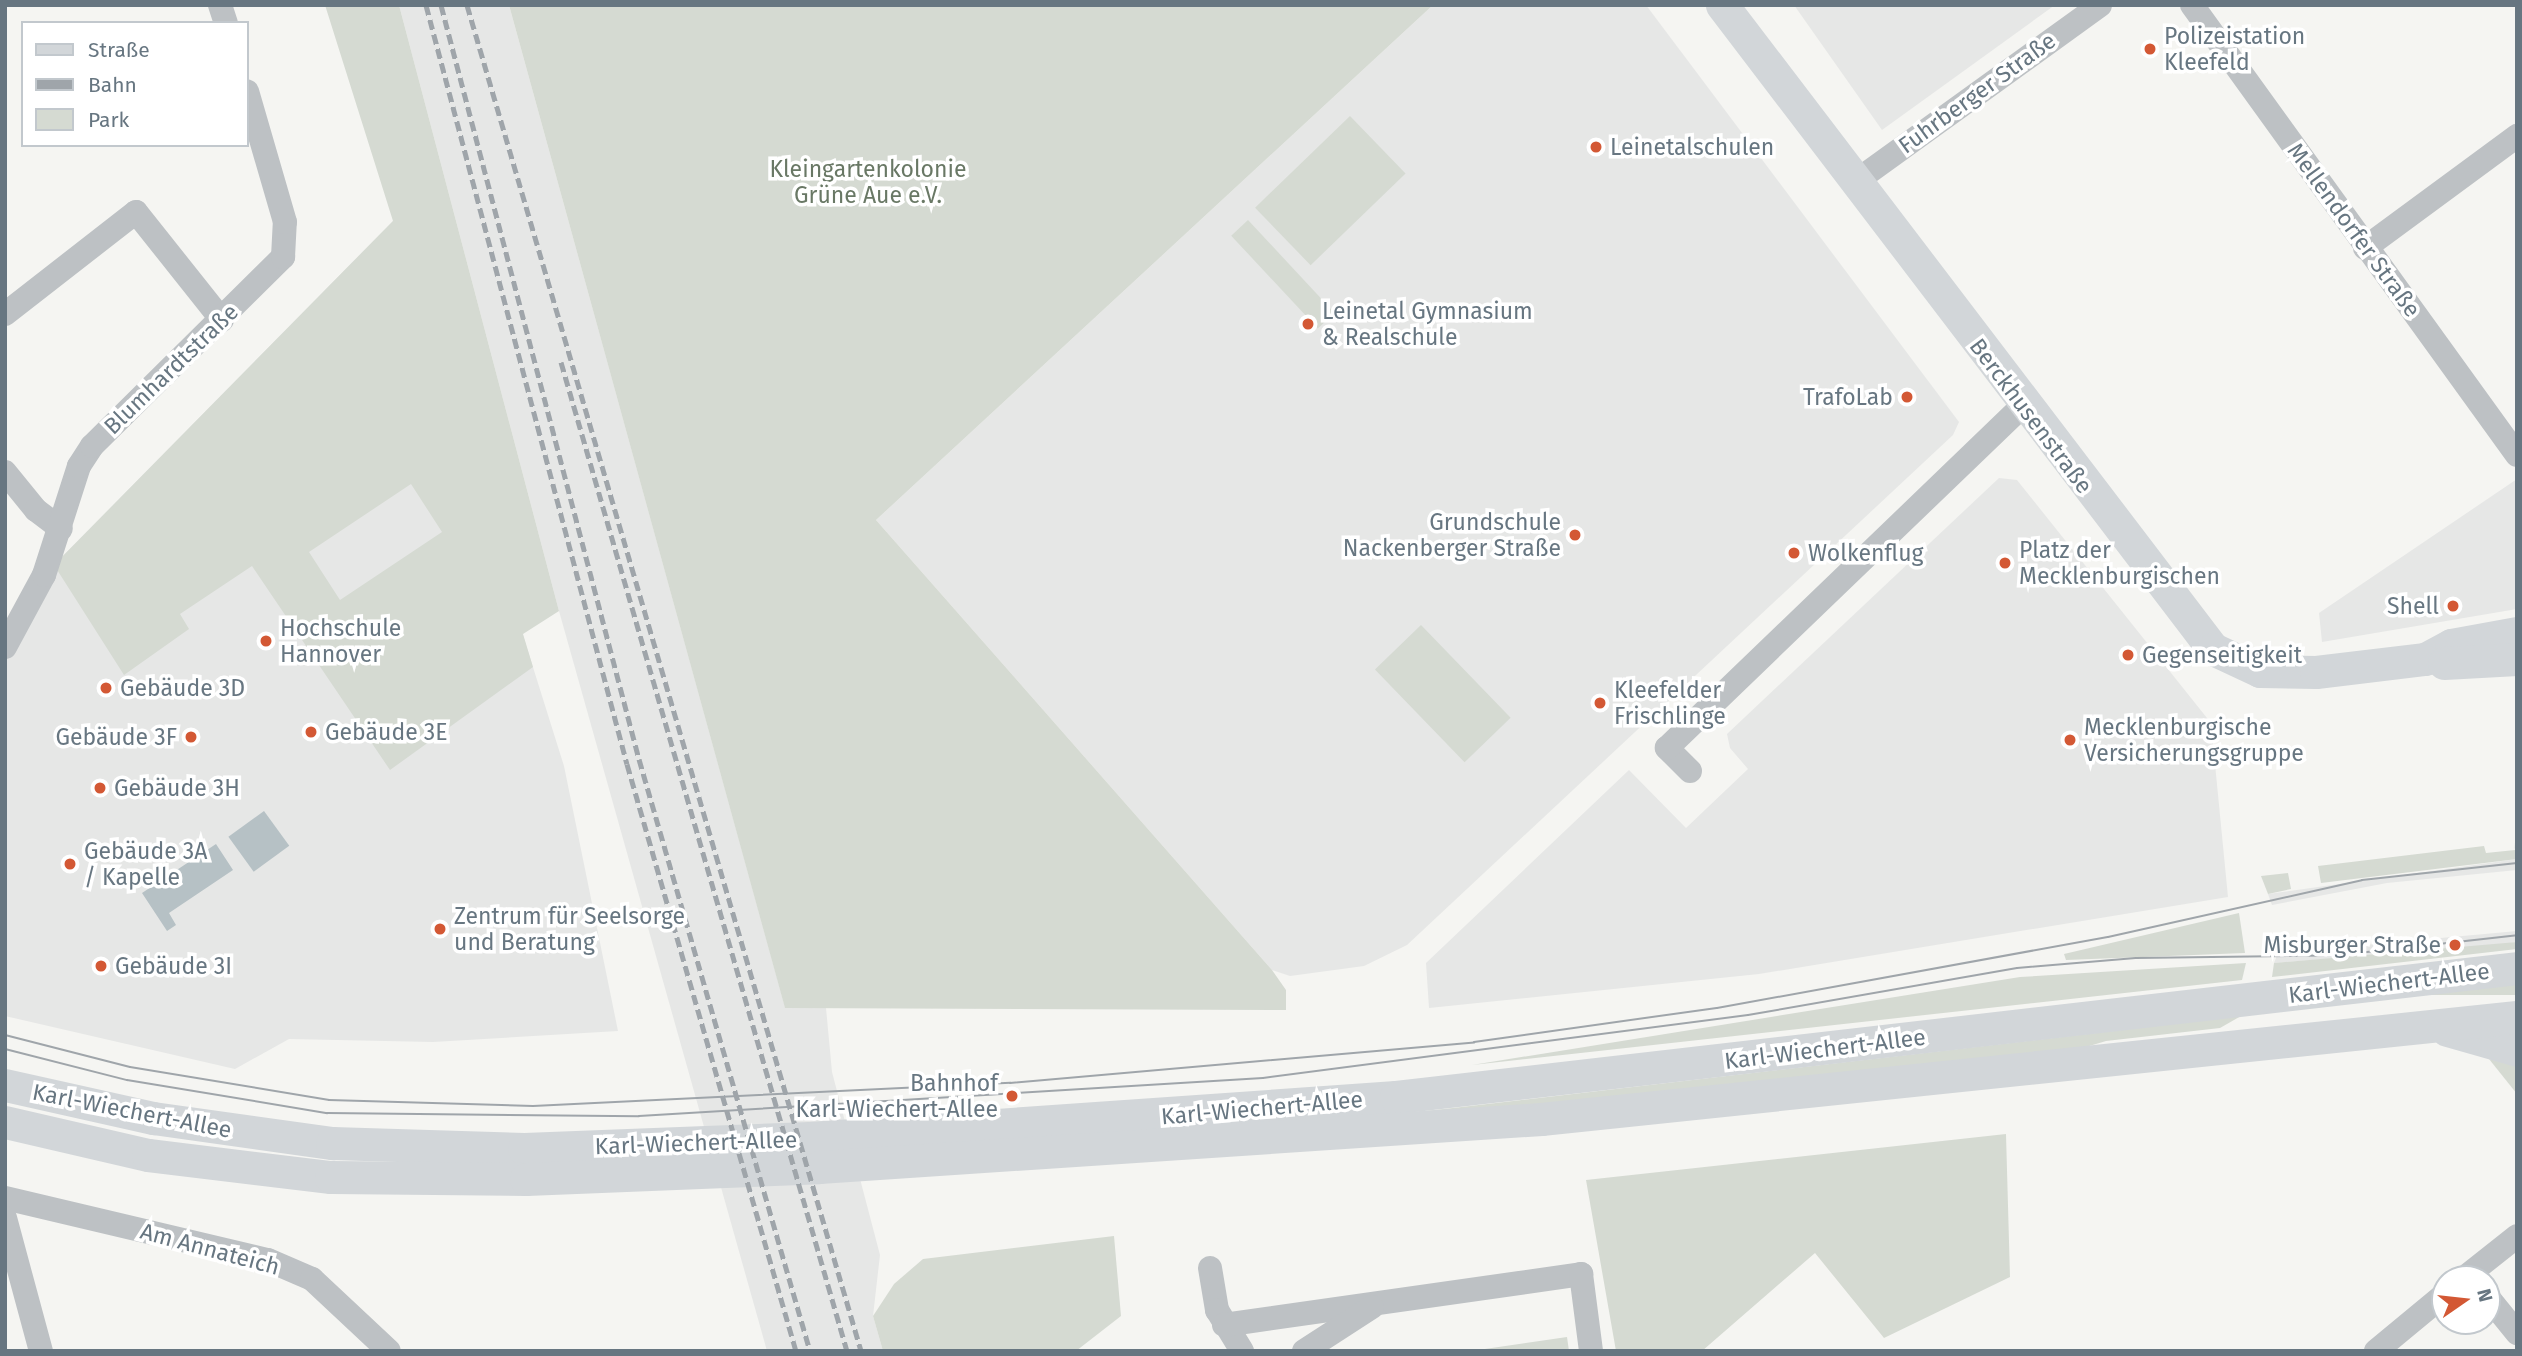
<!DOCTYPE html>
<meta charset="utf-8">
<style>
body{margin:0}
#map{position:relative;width:2522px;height:1356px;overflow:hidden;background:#f5f5f2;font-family:"Fira Sans",sans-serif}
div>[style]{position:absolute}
.built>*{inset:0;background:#e6e7e6}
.green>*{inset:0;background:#d5dad2;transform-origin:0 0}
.water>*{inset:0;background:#b6c1c5;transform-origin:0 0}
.street>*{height:24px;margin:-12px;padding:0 12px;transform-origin:12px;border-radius:12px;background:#bdc1c4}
.secondary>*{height:33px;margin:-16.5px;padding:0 16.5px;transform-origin:16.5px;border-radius:16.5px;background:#d2d6d9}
.tram>*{height:2px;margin:-1px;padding:0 1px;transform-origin:1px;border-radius:1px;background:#9fa5aa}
.rail>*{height:5px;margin-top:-2.5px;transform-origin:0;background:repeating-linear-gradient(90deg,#9fa5aa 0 10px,transparent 0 15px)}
.dots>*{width:19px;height:19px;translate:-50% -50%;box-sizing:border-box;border:4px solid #fff;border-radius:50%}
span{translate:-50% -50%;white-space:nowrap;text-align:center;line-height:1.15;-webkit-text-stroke:7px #fff;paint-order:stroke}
.poi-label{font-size:23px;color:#677681}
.left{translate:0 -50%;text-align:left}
.right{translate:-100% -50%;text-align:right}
.street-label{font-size:23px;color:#677681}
.park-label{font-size:23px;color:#697865}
.frame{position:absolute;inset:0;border:7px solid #677681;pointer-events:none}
.legend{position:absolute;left:21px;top:21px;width:228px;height:126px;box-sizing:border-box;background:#fff;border:2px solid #c2c8cd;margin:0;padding:9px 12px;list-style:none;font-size:21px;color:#677681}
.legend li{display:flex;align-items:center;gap:14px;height:35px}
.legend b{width:35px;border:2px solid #c2c8cd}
.north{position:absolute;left:2431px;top:1265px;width:70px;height:70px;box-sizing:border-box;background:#fff;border:2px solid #c2c8cd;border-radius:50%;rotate:76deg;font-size:19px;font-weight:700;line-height:28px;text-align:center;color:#677681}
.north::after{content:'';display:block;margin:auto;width:24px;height:32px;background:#d35834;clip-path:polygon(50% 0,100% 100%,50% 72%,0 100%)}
</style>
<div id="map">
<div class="built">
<div style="clip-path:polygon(399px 5px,509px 5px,785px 1007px,826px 1008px,832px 1072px,880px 1255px,873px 1316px,883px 1351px,767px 1351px,559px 611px)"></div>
<div style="clip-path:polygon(1433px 5px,1646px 5px,1959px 422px,1953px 435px,1407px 945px,1364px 966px,1290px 976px,1272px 970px,876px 520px)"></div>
<div style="clip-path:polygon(1794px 5px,2055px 5px,1882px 130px)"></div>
<div style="clip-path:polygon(393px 221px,564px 766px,618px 1031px,433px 1042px,289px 1039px,235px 1069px,5px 1016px,5px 647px,44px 575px)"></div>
<div style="clip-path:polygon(1999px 478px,2017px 480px,2211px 723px,2228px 897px,1759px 974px,1429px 1008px,1426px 963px,1629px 770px,1686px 828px,1748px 769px,1730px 748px,1727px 734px)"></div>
<div style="clip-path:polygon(2517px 479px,2517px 609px,2322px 642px,2319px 613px)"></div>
<div style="clip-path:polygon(2517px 859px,2517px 870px,2387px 883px,2272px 905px,2268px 894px)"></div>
<div style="clip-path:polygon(2517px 931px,2517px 942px,2484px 947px,2274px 963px,2278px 953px)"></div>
</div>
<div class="green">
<div style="clip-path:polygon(evenodd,325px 5px,399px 5px,559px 611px,523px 634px,533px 667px,390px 770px,252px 566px,180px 614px,189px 629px,124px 675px,54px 565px,393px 221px,325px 5px,411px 484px,442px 532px,340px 600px,309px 552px,411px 484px)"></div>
<div style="clip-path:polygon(509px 5px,1433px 5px,876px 520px,1272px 970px,1286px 990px,1286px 1010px,785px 1008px)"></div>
<div style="left:1350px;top:116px;width:80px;height:132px;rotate:46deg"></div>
<div style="left:1248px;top:220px;width:127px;height:23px;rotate:47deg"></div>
<div style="left:1421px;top:625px;width:129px;height:64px;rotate:46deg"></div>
<div style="clip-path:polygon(2514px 842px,2517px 859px,2321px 883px,2318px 866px,2484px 846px,2486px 853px,2515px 850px)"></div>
<div style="clip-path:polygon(2288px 873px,2291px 889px,2268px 894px,2261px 876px)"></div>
<div style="clip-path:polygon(2239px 913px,2245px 953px,2066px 960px,2064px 954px)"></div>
<div style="clip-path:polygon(2517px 942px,2517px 949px,2272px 977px,2274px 963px)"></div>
<div style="clip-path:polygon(2246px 963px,2242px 980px,1472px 1065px,2020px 977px)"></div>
<div style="left:2517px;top:981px;width:14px;height:251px;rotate:90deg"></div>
<div style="clip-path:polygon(2241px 1016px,2220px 1028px,2106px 1041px,2056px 1056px,1298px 1126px)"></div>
<div style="clip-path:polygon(2489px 1059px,2517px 1066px,2517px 1094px)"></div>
<div style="clip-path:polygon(2006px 1134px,2010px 1277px,1884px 1338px,1815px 1253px,1702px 1351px,1616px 1351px,1586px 1180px)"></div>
<div style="clip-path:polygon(1114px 1236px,1121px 1316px,1076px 1351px,883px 1351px,873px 1316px,894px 1284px,923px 1259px)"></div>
<div style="clip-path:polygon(1567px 1337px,1569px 1351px,1471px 1351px)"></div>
</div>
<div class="water">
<div style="left:264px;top:811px;width:43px;height:44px;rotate:54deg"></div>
<div style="clip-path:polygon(216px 844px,233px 870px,169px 913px,176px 925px,167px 931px,142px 893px)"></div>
</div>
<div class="street">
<div style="left:220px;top:5px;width:19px;rotate:72deg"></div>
<div style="left:2192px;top:5px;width:555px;rotate:54.16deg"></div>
<div style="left:1855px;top:182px;width:302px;rotate:-35.8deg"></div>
<div style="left:2365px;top:248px;width:189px;rotate:-36.4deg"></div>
<div style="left:5px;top:314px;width:166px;rotate:-37.9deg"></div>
<div style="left:136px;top:212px;width:138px;rotate:51.5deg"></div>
<div style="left:5px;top:472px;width:49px;rotate:50.8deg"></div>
<div style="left:36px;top:510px;width:31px;rotate:37deg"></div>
<div style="left:5px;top:647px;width:82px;rotate:-61.6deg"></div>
<div style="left:44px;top:575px;width:114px;rotate:-72.2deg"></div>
<div style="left:79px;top:466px;width:24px;rotate:-57deg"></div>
<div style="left:92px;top:446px;width:269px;rotate:-44.7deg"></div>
<div style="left:283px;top:257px;width:35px;rotate:-87deg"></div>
<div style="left:285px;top:222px;width:136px;rotate:-106.2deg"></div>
<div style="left:1690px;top:771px;width:33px;rotate:-135deg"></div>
<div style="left:1667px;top:748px;width:495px;rotate:-43.9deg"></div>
<div style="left:5px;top:1198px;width:270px;rotate:13.3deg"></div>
<div style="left:268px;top:1260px;width:48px;rotate:23.4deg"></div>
<div style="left:312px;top:1279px;width:105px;rotate:43.1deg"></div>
<div style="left:5px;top:1218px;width:138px;rotate:74.9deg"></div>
<div style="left:1210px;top:1268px;width:43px;rotate:80.5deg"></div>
<div style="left:1217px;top:1310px;width:48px;rotate:58.6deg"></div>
<div style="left:2463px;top:1279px;width:69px;rotate:-38.5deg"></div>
<div style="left:2487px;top:1296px;width:48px;rotate:51deg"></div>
<div style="left:1224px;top:1325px;width:361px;rotate:-8.1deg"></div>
<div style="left:1581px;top:1274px;width:78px;rotate:82.6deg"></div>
<div style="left:1304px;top:1351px;width:81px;rotate:-32.9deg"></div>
<div style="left:2376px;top:1351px;width:89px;rotate:-39.6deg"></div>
</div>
<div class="secondary">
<div style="left:1722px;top:5px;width:810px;rotate:52.68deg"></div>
<div style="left:2213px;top:649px;width:52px;rotate:25.1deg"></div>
<div style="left:2260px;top:671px;width:56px;rotate:1deg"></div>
<div style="left:2316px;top:672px;width:110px;rotate:-6.8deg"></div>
<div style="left:2425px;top:659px;width:30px;rotate:-28deg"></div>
<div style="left:2451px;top:645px;width:67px;rotate:-10.3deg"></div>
<div style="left:2444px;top:663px;width:73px;rotate:-3.1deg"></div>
<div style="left:2447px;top:1030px;width:73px;rotate:15.9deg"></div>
<div style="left:5px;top:1085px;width:152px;rotate:12.6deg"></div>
<div style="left:153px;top:1118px;width:181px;rotate:8deg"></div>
<div style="left:332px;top:1143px;width:192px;rotate:1.8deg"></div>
<div style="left:524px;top:1149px;width:286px;rotate:-2.2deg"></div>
<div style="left:810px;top:1138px;width:587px;rotate:-4deg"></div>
<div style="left:1396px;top:1097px;width:1128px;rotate:-6.56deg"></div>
<div style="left:5px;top:1122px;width:147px;rotate:13deg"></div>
<div style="left:148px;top:1155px;width:184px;rotate:6.9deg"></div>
<div style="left:331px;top:1177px;width:195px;rotate:0.6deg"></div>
<div style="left:526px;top:1179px;width:293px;rotate:-2.3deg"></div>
<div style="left:819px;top:1167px;width:724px;rotate:-3.8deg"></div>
<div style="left:1541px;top:1119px;width:981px;rotate:-5.97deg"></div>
</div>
<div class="tram">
<div style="left:5px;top:1035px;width:129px;rotate:14.4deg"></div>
<div style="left:130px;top:1067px;width:202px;rotate:9.4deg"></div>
<div style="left:329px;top:1100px;width:204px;rotate:1.7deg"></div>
<div style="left:533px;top:1106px;width:478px;rotate:-2.8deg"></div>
<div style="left:1010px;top:1083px;width:466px;rotate:-5deg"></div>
<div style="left:1474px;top:1042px;width:245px;rotate:-8deg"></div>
<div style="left:1717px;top:1008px;width:397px;rotate:-10.3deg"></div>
<div style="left:2108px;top:937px;width:260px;rotate:-12.6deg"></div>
<div style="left:2362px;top:880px;width:156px;rotate:-6.3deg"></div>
<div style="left:5px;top:1049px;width:126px;rotate:14.3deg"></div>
<div style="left:127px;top:1080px;width:203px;rotate:9.4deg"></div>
<div style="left:327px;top:1113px;width:312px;rotate:0.6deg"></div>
<div style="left:639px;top:1116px;width:625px;rotate:-3.48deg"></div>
<div style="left:1263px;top:1078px;width:489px;rotate:-7.4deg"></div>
<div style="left:1748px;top:1015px;width:273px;rotate:-9.9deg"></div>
<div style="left:2017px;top:968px;width:119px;rotate:-4.8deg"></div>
<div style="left:2136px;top:958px;width:204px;rotate:-0.8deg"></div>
<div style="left:2340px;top:955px;width:178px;rotate:-6.4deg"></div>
</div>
<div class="rail">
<div style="left:426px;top:5px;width:785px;rotate:75.17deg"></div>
<div style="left:627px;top:764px;width:611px;rotate:73.94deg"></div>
<div style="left:441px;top:5px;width:780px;rotate:75.29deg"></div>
<div style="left:639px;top:759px;width:616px;rotate:73.89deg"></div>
<div style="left:467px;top:5px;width:1402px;rotate:73.68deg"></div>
<div style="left:561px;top:362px;width:1030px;rotate:73.87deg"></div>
</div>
<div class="dots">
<div style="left:2150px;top:49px;background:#d35834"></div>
<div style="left:1596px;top:147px;background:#d35834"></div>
<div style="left:1308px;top:324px;background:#d35834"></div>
<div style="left:1907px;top:397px;background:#d35834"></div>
<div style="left:1575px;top:535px;background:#d35834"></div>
<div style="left:1794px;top:553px;background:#d35834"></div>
<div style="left:2005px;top:563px;background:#d35834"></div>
<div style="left:2453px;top:606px;background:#d35834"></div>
<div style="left:266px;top:641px;background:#d35834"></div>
<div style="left:2128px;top:655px;background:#d35834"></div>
<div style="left:106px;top:688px;background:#d35834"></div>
<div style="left:1600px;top:703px;background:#d35834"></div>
<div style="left:311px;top:732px;background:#d35834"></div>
<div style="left:191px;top:737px;background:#d35834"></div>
<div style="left:2070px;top:740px;background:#d35834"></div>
<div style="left:100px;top:788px;background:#d35834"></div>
<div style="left:70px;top:864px;background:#d35834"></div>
<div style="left:440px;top:929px;background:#d35834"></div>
<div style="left:2455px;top:945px;background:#d35834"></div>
<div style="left:101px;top:966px;background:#d35834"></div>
<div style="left:1012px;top:1096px;background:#d35834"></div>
</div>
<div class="poi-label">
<span class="left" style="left:2164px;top:49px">Polizeistation<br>Kleefeld</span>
<span class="left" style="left:1610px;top:147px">Leinetalschulen</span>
<span class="left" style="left:1322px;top:324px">Leinetal Gymnasium<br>&amp; Realschule</span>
<span class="right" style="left:1893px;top:397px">TrafoLab</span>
<span class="right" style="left:1561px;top:535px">Grundschule<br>Nackenberger Straße</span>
<span class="left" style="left:2019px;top:563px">Platz der<br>Mecklenburgischen</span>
<span class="left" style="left:1808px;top:553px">Wolkenflug</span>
<span class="right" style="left:2439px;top:606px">Shell</span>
<span class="left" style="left:280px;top:641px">Hochschule<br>Hannover</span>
<span class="left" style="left:2142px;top:655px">Gegenseitigkeit</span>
<span class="left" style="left:120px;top:688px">Gebäude 3D</span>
<span class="left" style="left:1614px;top:703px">Kleefelder<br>Frischlinge</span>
<span class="left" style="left:2084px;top:740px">Mecklenburgische<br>Versicherungsgruppe</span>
<span class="left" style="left:325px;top:732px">Gebäude 3E</span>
<span class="right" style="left:177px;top:737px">Gebäude 3F</span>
<span class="left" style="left:114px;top:788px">Gebäude 3H</span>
<span class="left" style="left:84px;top:864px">Gebäude 3A<br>/ Kapelle</span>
<span class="left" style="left:454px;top:929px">Zentrum für Seelsorge<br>und Beratung</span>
<span class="right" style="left:2441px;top:945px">Misburger Straße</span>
<span class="left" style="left:115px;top:966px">Gebäude 3I</span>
<span class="right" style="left:998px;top:1096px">Bahnhof<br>Karl-Wiechert-Allee</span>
</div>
<div class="street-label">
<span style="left:1977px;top:93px;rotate:-36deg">Fuhrberger Straße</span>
<span style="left:2354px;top:230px;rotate:54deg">Mellendorfer Straße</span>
<span style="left:171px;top:369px;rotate:-44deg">Blumhardtstraße</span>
<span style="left:2031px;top:416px;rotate:53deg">Berckhusenstraße</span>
<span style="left:2389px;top:983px;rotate:-7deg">Karl-Wiechert-Allee</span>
<span style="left:1825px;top:1049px;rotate:-7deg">Karl-Wiechert-Allee</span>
<span style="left:1262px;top:1108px;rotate:-5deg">Karl-Wiechert-Allee</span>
<span style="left:132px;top:1111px;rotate:11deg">Karl-Wiechert-Allee</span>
<span style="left:696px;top:1143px;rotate:-2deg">Karl-Wiechert-Allee</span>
<span style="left:210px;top:1249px;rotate:15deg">Am Annateich</span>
</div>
<div class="park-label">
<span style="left:868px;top:182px">Kleingartenkolonie<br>Grüne Aue e.V.</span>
</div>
<div class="frame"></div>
<ul class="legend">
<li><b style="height:9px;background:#d2d6d9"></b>Straße</li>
<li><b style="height:9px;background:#9fa5aa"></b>Bahn</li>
<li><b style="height:19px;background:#d5dad2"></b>Park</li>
</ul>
<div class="north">N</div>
</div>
